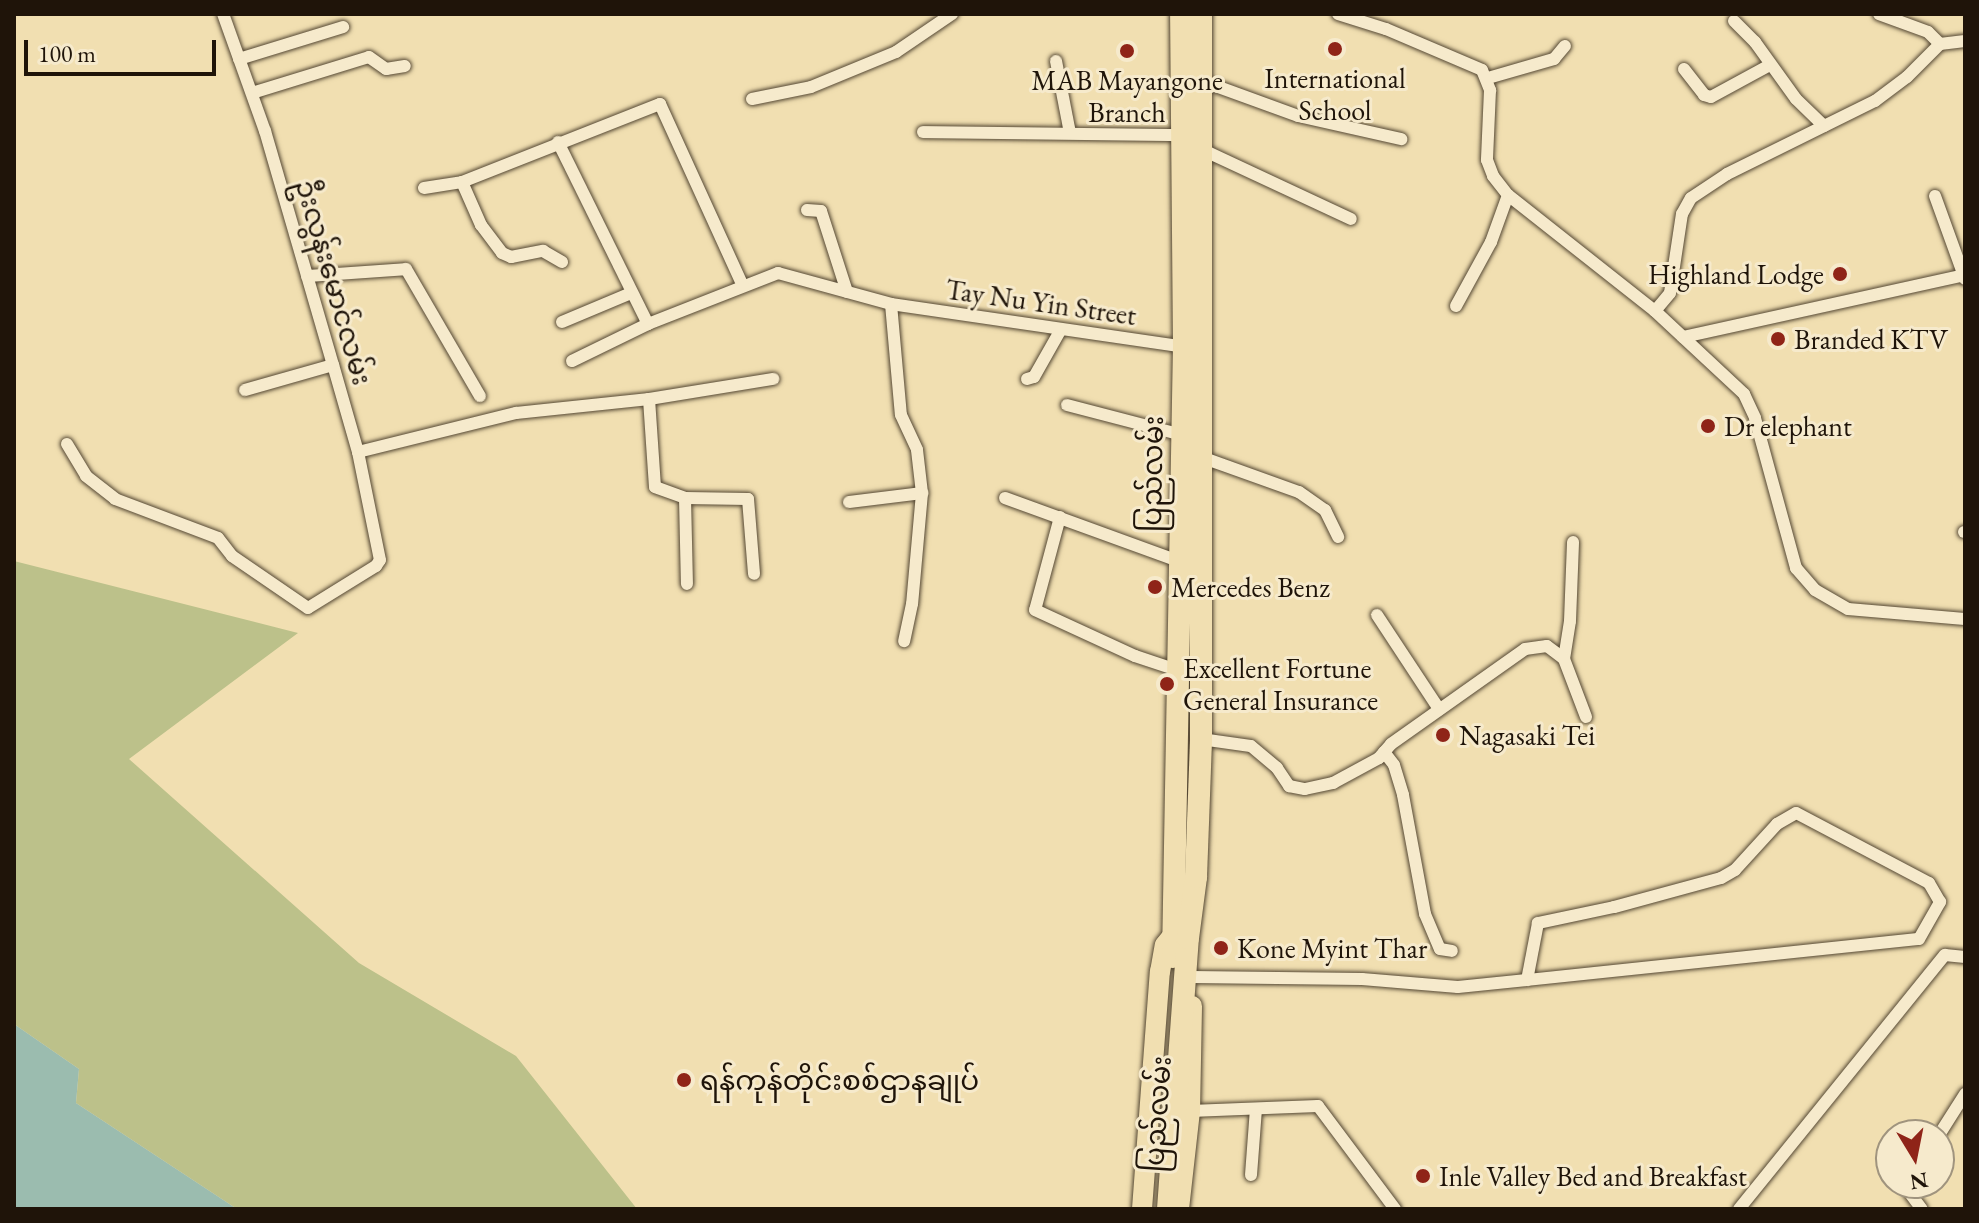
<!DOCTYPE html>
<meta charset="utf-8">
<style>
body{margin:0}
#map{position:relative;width:1979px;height:1223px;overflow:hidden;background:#f1dfb1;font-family:"EB Garamond","Noto Sans Myanmar",serif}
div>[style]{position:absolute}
.green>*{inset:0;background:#bcc18a}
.water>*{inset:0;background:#9bbcaf}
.roads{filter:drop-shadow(0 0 2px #544733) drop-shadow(0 0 2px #544733)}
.minor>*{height:12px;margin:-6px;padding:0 6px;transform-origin:6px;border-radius:6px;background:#f6eacc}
.primary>*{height:20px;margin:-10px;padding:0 10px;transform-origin:10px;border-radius:10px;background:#f1dfb1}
.trunk>*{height:22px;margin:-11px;padding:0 11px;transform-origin:11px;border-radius:11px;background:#f1dfb1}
.dots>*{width:22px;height:22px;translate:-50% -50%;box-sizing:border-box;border:4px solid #f6eacc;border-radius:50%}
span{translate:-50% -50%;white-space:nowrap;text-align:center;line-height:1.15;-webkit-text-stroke:6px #f6eacc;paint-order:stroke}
.poi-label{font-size:28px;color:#1f1409}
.right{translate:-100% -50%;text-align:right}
.left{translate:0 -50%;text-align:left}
.street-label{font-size:28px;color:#1f1409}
.frame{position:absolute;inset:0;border:16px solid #1f1409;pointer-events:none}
.north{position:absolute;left:1875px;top:1119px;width:80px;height:80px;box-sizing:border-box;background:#f6eacc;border:2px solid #a0947e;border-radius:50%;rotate:170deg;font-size:22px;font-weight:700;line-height:32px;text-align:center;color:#1f1409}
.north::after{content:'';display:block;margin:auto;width:28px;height:36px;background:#8f2418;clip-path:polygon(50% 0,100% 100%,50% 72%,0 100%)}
.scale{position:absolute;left:24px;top:40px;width:192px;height:36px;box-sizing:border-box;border:4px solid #1f1409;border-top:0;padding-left:10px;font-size:24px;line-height:28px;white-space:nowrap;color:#1f1409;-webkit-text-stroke:6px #f6eacc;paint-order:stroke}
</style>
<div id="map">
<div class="green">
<div style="clip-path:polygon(14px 561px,298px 633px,129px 759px,359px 963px,516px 1056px,637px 1209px,237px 1209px,76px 1103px,79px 1069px,14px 1024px)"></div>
</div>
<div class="water">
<div style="clip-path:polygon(14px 1024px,79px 1069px,76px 1103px,237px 1209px,14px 1209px)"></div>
</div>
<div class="roads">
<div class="minor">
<div style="left:1338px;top:14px;width:50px;rotate:17.4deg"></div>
<div style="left:1386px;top:29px;width:104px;rotate:23.1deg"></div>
<div style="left:1482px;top:70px;width:22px;rotate:68deg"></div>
<div style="left:1490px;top:90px;width:70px;rotate:92.5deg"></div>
<div style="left:1487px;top:160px;width:17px;rotate:69deg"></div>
<div style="left:1493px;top:176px;width:24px;rotate:52deg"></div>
<div style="left:1508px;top:195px;width:187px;rotate:38.3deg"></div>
<div style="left:1655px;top:311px;width:122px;rotate:43deg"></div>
<div style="left:1744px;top:394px;width:26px;rotate:65deg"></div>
<div style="left:1755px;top:418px;width:156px;rotate:74.7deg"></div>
<div style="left:1796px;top:568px;width:29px;rotate:49deg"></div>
<div style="left:1815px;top:590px;width:38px;rotate:30deg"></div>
<div style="left:1848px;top:609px;width:117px;rotate:4.9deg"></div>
<div style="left:1879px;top:14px;width:52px;rotate:20.2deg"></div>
<div style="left:1928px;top:32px;width:17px;rotate:45deg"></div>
<div style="left:1734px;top:21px;width:30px;rotate:45deg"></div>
<div style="left:1755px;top:42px;width:70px;rotate:54.3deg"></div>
<div style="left:1796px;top:99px;width:39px;rotate:44deg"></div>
<div style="left:239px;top:59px;width:109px;rotate:-17.1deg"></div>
<div style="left:1056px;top:61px;width:73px;rotate:79deg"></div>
<div style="left:1684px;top:69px;width:33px;rotate:52deg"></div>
<div style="left:1704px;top:95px;width:7px;rotate:16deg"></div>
<div style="left:1711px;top:97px;width:67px;rotate:-28.5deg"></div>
<div style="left:1488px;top:78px;width:69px;rotate:-16.1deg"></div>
<div style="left:1554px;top:59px;width:17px;rotate:-50deg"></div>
<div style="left:1202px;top:81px;width:102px;rotate:20deg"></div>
<div style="left:1298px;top:116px;width:106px;rotate:12.6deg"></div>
<div style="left:252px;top:93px;width:122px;rotate:-17.1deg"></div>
<div style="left:369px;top:57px;width:21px;rotate:35deg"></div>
<div style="left:386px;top:69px;width:19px;rotate:-9deg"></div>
<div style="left:752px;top:99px;width:60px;rotate:-11.5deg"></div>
<div style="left:811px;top:87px;width:92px;rotate:-22.4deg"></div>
<div style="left:896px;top:52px;width:68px;rotate:-34.2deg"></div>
<div style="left:923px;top:132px;width:260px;rotate:0.7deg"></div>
<div style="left:558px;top:142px;width:203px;rotate:63.7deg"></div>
<div style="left:648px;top:324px;width:140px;rotate:-21.4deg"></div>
<div style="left:778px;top:273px;width:117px;rotate:15.3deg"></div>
<div style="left:891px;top:304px;width:296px;rotate:8.3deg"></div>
<div style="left:1203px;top:150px;width:163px;rotate:25deg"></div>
<div style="left:462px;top:182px;width:47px;rotate:66.2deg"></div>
<div style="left:481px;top:225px;width:35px;rotate:53deg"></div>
<div style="left:502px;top:253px;width:10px;rotate:24deg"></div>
<div style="left:511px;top:257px;width:33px;rotate:-11deg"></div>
<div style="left:543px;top:251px;width:22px;rotate:30deg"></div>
<div style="left:424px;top:188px;width:38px;rotate:-9deg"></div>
<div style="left:462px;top:182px;width:213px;rotate:-21.5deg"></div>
<div style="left:660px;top:104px;width:200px;rotate:65.5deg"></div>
<div style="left:1935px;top:196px;width:88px;rotate:70.1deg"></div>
<div style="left:807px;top:210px;width:14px;rotate:4deg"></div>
<div style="left:821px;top:211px;width:85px;rotate:72.2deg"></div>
<div style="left:307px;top:276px;width:99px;rotate:-4deg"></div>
<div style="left:406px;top:269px;width:147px;rotate:59.8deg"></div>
<div style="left:891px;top:304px;width:111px;rotate:84.9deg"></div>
<div style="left:901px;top:415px;width:38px;rotate:65deg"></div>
<div style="left:917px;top:450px;width:43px;rotate:83.4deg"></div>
<div style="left:922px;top:493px;width:111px;rotate:95.1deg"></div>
<div style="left:912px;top:604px;width:38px;rotate:102deg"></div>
<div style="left:1456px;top:306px;width:73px;rotate:-61.3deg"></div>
<div style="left:1491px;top:242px;width:50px;rotate:-70.1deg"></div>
<div style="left:1655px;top:311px;width:23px;rotate:-50deg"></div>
<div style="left:1670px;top:293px;width:80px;rotate:-81.4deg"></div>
<div style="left:1682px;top:214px;width:18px;rotate:-61deg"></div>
<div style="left:1691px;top:198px;width:43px;rotate:-33.7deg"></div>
<div style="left:1727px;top:174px;width:165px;rotate:-26.3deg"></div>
<div style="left:1875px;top:101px;width:40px;rotate:-37deg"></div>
<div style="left:1907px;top:77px;width:47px;rotate:-45deg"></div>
<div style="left:1940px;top:44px;width:25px;rotate:-7deg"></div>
<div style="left:562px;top:322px;width:75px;rotate:-22.8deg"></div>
<div style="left:1683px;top:337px;width:289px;rotate:-12.4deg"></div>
<div style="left:572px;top:361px;width:85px;rotate:-26deg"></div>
<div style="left:1027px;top:379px;width:7px;rotate:-16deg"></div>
<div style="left:1034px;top:377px;width:53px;rotate:-60.5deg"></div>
<div style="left:245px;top:390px;width:91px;rotate:-15.9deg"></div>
<div style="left:649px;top:399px;width:88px;rotate:86.1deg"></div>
<div style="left:655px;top:487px;width:32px;rotate:20deg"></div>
<div style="left:685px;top:498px;width:63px;rotate:0.9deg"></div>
<div style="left:748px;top:499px;width:75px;rotate:85.4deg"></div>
<div style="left:1067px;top:405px;width:119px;rotate:14.6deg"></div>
<div style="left:67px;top:444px;width:37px;rotate:59deg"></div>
<div style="left:86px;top:476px;width:37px;rotate:38deg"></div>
<div style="left:115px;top:499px;width:110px;rotate:20.7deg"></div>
<div style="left:218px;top:538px;width:23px;rotate:52deg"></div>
<div style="left:232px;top:556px;width:92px;rotate:34.4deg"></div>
<div style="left:308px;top:608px;width:80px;rotate:-31.7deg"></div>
<div style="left:376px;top:566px;width:7px;rotate:-56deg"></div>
<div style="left:380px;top:560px;width:110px;rotate:-101.5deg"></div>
<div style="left:358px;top:452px;width:91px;rotate:-106deg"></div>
<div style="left:333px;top:365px;width:244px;rotate:-106.2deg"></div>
<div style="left:265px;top:131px;width:124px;rotate:-109.7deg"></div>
<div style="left:358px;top:452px;width:163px;rotate:-13.9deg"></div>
<div style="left:516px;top:413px;width:134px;rotate:-6deg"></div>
<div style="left:649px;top:399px;width:126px;rotate:-9.2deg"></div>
<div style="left:1201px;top:457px;width:104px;rotate:19.7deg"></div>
<div style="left:1299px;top:492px;width:32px;rotate:35deg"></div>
<div style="left:1325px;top:510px;width:30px;rotate:64deg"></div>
<div style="left:685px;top:498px;width:86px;rotate:88.7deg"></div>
<div style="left:1005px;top:498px;width:187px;rotate:20deg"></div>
<div style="left:849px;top:502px;width:74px;rotate:-7deg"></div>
<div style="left:1060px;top:517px;width:96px;rotate:105deg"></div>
<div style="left:1035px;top:610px;width:110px;rotate:24.7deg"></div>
<div style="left:1135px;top:656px;width:47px;rotate:18.4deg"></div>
<div style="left:1964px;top:532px;width:1px"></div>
<div style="left:1377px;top:615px;width:113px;rotate:56.6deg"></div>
<div style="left:1564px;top:659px;width:38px;rotate:-81deg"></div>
<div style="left:1570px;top:621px;width:79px;rotate:-87.8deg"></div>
<div style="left:1201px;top:739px;width:50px;rotate:8deg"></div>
<div style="left:1251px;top:746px;width:34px;rotate:40deg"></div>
<div style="left:1277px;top:768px;width:22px;rotate:56deg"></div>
<div style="left:1289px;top:786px;width:16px;rotate:11deg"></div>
<div style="left:1305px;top:789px;width:29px;rotate:-12deg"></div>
<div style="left:1333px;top:783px;width:52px;rotate:-28.5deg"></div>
<div style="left:1379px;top:758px;width:18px;rotate:-49deg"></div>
<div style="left:1391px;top:744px;width:164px;rotate:-35.3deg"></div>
<div style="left:1525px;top:649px;width:22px;rotate:-8deg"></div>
<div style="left:1547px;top:646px;width:21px;rotate:37deg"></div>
<div style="left:1564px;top:659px;width:62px;rotate:69.2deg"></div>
<div style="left:1384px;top:752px;width:16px;rotate:52deg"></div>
<div style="left:1394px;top:765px;width:31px;rotate:73deg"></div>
<div style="left:1403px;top:795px;width:121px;rotate:79.5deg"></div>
<div style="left:1425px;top:914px;width:38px;rotate:67deg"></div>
<div style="left:1440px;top:949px;width:12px;rotate:9deg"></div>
<div style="left:1192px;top:977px;width:170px;rotate:0.7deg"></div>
<div style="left:1362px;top:979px;width:96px;rotate:4.8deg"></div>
<div style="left:1458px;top:987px;width:69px;rotate:-5.8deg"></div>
<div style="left:1527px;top:980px;width:394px;rotate:-6deg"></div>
<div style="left:1919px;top:939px;width:43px;rotate:-60.4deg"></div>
<div style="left:1940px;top:902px;width:22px;rotate:-120deg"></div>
<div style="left:1929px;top:883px;width:150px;rotate:-152.2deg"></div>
<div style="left:1796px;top:813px;width:22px;rotate:150deg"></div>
<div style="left:1777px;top:824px;width:62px;rotate:132.4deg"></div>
<div style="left:1735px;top:870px;width:16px;rotate:150deg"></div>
<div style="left:1721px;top:878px;width:111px;rotate:164.8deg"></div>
<div style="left:1614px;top:907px;width:78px;rotate:168.1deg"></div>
<div style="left:1538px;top:923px;width:58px;rotate:100.9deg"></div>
<div style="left:1190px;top:1111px;width:128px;rotate:-2.2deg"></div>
<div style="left:1318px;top:1106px;width:129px;rotate:53.2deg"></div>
<div style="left:1939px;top:1135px;width:49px;rotate:-57.6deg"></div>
<div style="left:1251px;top:1175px;width:66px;rotate:-85.7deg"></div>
<div style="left:1914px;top:1183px;width:10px;rotate:119deg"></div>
<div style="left:1909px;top:1192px;width:21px;rotate:53deg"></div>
<div style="left:1739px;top:1209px;width:327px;rotate:-51deg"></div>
<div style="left:1945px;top:955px;width:20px;rotate:6deg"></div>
</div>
<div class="primary">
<div style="left:1142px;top:1209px;width:238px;rotate:-85.7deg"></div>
<div style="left:1160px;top:972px;width:27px;rotate:-80deg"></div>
<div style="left:1165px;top:945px;width:14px;rotate:-51deg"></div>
<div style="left:1179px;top:1209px;width:99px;rotate:-83.6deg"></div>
<div style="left:1190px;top:1111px;width:105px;rotate:-88.9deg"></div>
</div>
<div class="trunk">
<div style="left:1173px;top:957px;width:610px;rotate:-88.97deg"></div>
<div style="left:1184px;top:347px;width:333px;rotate:-90.5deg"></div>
<div style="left:1168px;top:1209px;width:272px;rotate:-85.8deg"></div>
<div style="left:1188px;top:938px;width:62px;rotate:-82.5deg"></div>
<div style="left:1196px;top:877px;width:138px;rotate:-87.9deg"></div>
<div style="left:1201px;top:739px;width:725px;rotate:-90deg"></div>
</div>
</div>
<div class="dots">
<div style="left:1335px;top:49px;background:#8f2418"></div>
<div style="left:1127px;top:51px;background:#8f2418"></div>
<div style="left:1840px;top:274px;background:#8f2418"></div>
<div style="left:1778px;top:339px;background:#8f2418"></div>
<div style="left:1708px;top:426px;background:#8f2418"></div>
<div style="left:1155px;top:587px;background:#8f2418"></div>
<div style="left:1167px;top:684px;background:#8f2418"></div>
<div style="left:1443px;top:735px;background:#8f2418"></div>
<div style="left:1221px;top:948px;background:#8f2418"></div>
<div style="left:684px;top:1080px;background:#8f2418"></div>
<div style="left:1423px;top:1176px;background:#8f2418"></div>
</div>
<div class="poi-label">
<span style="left:1335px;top:94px">International<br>School</span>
<span style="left:1127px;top:96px">MAB Mayangone<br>Branch</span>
<span class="right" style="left:1824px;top:274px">Highland Lodge</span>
<span class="left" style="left:1794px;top:339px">Branded KTV</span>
<span class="left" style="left:1724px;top:426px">Dr elephant</span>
<span class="left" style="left:1171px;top:587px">Mercedes Benz</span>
<span class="left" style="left:1183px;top:684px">Excellent Fortune<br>General Insurance</span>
<span class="left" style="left:1459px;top:735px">Nagasaki Tei</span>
<span class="left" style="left:1237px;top:948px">Kone Myint Thar</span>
<span class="left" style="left:700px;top:1080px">ရန်ကုန်တိုင်းစစ်ဌာနချုပ်</span>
<span class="left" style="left:1439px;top:1176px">Inle Valley Bed and Breakfast</span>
</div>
<div class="street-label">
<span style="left:334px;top:282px;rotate:74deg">ဦးလွန်းမောင်လမ်း</span>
<span style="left:1041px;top:302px;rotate:8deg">Tay Nu Yin Street</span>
<span style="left:1152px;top:474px;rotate:-89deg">ပြည်လမ်း</span>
<span style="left:1157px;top:1114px;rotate:-86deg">ပြည်လမ်း</span>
</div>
<div class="frame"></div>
<div class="north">N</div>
<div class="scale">100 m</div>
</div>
